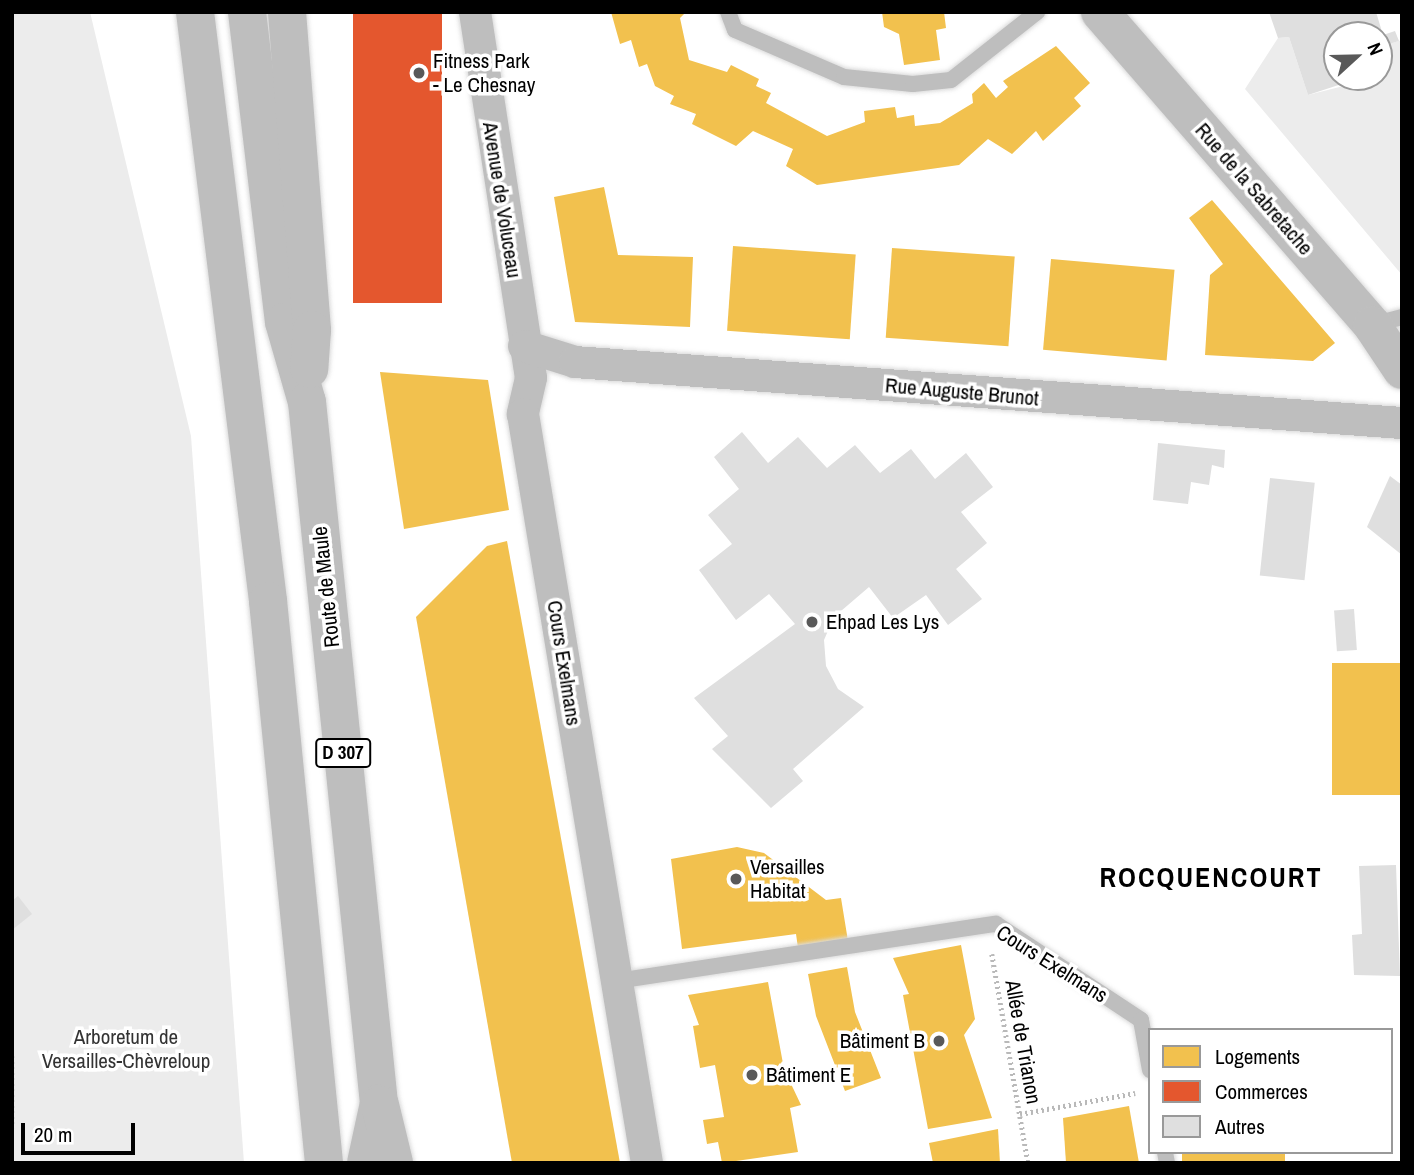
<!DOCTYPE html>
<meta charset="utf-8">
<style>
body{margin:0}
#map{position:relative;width:1414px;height:1175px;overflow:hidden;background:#fff;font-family:"Archivo Narrow",sans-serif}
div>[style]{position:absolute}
.green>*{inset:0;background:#ececec}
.homes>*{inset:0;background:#f2c14e;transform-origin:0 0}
.shops>*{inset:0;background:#e4572e;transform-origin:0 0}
.building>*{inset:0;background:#dfdfdf;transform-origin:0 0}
.path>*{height:4.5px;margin-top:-2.25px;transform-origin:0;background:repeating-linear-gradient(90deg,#b9b9b9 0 2px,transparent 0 5.5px)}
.roads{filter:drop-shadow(0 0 2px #dbdbdb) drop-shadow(0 0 2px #dbdbdb)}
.service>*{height:16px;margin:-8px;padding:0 8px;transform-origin:8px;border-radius:8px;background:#bebebe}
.minor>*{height:32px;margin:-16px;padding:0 16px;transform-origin:16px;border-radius:16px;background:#bebebe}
.tertiary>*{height:38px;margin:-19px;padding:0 19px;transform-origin:19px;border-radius:19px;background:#bebebe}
.primary>*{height:38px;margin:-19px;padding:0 19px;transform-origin:19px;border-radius:19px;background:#bebebe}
.dots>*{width:19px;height:19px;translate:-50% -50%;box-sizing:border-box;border:4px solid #fff;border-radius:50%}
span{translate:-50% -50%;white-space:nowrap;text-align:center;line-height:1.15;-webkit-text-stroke:7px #fff;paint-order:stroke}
.shield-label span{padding:2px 5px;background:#fff;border:2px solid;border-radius:5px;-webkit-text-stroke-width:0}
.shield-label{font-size:19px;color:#000;font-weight:700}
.poi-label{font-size:21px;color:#000}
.left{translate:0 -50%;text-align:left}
.right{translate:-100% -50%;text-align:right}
.street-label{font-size:21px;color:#000}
.park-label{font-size:21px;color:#333}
.district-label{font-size:28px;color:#000;font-weight:700;letter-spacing:2px}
.frame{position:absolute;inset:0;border:14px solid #000;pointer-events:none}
.legend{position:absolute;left:1148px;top:1028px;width:245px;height:126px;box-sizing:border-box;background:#fff;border:2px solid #999;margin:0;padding:9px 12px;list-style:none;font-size:21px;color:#000}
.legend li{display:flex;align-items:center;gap:14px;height:35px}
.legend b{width:35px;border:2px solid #999}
.north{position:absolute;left:1323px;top:21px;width:70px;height:70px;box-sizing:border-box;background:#fff;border:2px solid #999;border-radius:50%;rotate:68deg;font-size:19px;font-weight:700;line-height:28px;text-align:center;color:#000}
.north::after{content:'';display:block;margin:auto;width:24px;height:32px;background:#595959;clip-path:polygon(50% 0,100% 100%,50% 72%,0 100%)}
.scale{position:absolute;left:21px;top:1123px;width:114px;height:32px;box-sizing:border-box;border:4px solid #000;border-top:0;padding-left:9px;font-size:21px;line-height:24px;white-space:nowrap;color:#000;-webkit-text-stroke:5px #fff;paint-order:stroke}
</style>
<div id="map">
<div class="green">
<div style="clip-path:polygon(12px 12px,90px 12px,191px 436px,244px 1163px,12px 1163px)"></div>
<div style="clip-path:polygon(1289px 37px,1308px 95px,1379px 77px,1379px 47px,1402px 40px,1402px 275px,1245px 89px,1278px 38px)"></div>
</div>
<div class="homes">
<div style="clip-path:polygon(611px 12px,686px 12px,680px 18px,689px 60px,727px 72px,731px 65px,759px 79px,756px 86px,771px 93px,766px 103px,827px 136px,865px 122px,864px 111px,895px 107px,897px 118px,914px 115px,915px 126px,940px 123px,973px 103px,972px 94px,984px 83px,996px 98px,1008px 87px,1003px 81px,1056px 46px,1090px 83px,1074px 98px,1081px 106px,1043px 141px,1036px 131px,1012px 154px,988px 139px,959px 165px,817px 185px,786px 166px,793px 149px,753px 131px,736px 146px,692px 124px,696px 114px,670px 104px,674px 96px,655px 86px,647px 64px,639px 67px,631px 40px,620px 44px)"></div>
<div style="clip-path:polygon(882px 12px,944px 12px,946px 28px,936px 30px,940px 60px,904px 65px,899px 34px,884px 27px)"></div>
<div style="clip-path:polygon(604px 187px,618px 255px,693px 257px,690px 327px,575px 322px,554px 197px)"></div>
<div style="clip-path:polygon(1212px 200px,1335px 343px,1313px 361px,1205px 355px,1210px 275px,1223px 264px,1189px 218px)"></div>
<div style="left:733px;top:246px;width:123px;height:85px;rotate:4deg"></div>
<div style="left:892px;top:248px;width:123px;height:90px;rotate:4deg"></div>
<div style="left:1051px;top:259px;width:124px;height:91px;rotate:5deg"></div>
<div style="clip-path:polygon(380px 372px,488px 380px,509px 510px,404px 529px)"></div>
<div style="clip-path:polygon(507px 541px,620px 1163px,512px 1163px,416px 617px,487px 546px)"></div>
<div style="left:1402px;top:663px;width:132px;height:70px;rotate:90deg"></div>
<div style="clip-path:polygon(737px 847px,764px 853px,826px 900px,841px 898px,848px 941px,798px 948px,796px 934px,682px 949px,671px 859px)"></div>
<div style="clip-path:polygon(961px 945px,975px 1019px,964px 1035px,992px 1118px,928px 1129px,903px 995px,909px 994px,893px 958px)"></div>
<div style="clip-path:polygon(847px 967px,855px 1012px,881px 1078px,845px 1091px,816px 1016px,808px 974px)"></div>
<div style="clip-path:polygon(768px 982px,784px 1069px,801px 1105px,790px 1108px,798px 1152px,722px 1163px,718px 1142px,707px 1144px,703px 1120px,724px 1117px,715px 1065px,700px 1068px,693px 1026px,699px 1025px,688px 995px)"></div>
<div style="clip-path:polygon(1129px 1106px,1139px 1163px,1066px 1163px,1063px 1118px)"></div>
<div style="clip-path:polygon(998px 1129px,1000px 1163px,933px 1163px,929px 1143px)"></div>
<div style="left:1182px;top:1152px;width:103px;height:11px"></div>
</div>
<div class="shops">
<div style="left:353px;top:12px;width:89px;height:291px"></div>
</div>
<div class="building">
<div style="clip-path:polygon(1269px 12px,1376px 12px,1383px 35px,1395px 31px,1399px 41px,1379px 47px,1379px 35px,1337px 35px,1337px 77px,1360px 78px,1308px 95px,1289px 37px,1278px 38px)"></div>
<div style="clip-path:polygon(742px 432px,768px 463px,798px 437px,827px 468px,855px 445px,880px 473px,911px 449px,935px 479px,966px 453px,993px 487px,961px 512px,987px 543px,956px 569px,982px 599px,948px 625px,926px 595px,893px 618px,869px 587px,834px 617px,824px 640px,826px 666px,838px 689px,864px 707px,793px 769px,803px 781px,771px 808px,712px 749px,728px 736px,694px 698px,795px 624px,769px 594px,736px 620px,699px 570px,732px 544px,708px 515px,739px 489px,714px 457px)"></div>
<div style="clip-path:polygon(1158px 443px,1225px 450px,1224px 468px,1212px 465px,1209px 485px,1191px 482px,1188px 504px,1153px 500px)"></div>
<div style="clip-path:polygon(1390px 476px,1402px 485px,1402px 555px,1367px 527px)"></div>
<div style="left:1270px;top:478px;width:45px;height:98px;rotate:6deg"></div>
<div style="left:1354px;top:609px;width:41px;height:20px;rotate:86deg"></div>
<div style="clip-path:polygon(1396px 865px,1400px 976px,1354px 975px,1352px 935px,1362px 934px,1359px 866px)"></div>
<div style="clip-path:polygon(18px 896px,32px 914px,12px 930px,12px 901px)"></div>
</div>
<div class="path">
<div style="left:992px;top:954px;width:212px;rotate:80.2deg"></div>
<div style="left:12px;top:1056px;width:72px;rotate:90deg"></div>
<div style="left:1020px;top:1114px;width:117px;rotate:-10.3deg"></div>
</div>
<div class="roads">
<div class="service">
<div style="left:728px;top:12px;width:19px;rotate:69deg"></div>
<div style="left:735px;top:30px;width:119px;rotate:23.3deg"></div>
<div style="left:844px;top:77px;width:69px;rotate:5.8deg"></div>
<div style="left:913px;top:84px;width:38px;rotate:-6deg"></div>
<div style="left:951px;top:80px;width:110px;rotate:-38.3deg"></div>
<div style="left:1372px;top:325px;width:31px;rotate:-15deg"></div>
<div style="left:617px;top:981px;width:383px;rotate:-8.6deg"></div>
<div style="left:996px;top:924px;width:174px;rotate:33.5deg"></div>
<div style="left:1141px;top:1020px;width:51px;rotate:79.8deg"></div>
<div style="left:1165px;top:1152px;width:11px;rotate:80deg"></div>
</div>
<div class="minor">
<div style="left:475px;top:12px;width:370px;rotate:81.3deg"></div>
<div style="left:531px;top:378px;width:37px;rotate:103deg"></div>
<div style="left:523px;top:414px;width:759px;rotate:80.6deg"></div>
<div style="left:524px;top:346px;width:53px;rotate:17.4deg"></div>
<div style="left:575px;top:362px;width:829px;rotate:4.22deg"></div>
</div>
<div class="tertiary">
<div style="left:1100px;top:12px;width:415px;rotate:49deg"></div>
<div style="left:1372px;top:325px;width:54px;rotate:56.3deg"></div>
</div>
<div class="primary">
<div style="left:195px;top:12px;width:594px;rotate:82.93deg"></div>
<div style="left:268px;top:601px;width:565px;rotate:84.31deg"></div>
<div style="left:247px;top:12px;width:312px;rotate:83.2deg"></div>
<div style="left:284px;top:322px;width:83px;rotate:74deg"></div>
<div style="left:307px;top:402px;width:705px;rotate:84.14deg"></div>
<div style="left:379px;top:1103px;width:61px;rotate:102.2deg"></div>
<div style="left:287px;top:12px;width:319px;rotate:85.5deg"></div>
<div style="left:312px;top:330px;width:39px;rotate:94deg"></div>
<div style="left:380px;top:1105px;width:60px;rotate:76.4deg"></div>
</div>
</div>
<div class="dots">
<div style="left:419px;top:73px;background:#595959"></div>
<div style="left:812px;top:622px;background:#595959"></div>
<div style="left:736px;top:879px;background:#595959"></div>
<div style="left:939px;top:1041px;background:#595959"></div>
<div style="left:752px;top:1075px;background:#595959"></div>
</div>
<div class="shield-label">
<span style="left:343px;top:753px">D 307</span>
</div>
<div class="poi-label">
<span class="left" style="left:433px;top:73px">Fitness Park<br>- Le Chesnay</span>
<span class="left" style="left:826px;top:622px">Ehpad Les Lys</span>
<span class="left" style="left:750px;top:879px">Versailles<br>Habitat</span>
<span class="right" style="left:925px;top:1041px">Bâtiment B</span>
<span class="left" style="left:766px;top:1075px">Bâtiment E</span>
</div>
<div class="street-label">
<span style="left:1254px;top:189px;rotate:49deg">Rue de la Sabretache</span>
<span style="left:502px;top:200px;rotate:81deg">Avenue de Voluceau</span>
<span style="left:962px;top:392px;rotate:5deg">Rue Auguste Brunot</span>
<span style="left:326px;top:587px;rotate:-96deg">Route de Maule</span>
<span style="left:564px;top:663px;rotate:81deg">Cours Exelmans</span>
<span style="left:1052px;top:964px;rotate:32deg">Cours Exelmans</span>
<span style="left:1023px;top:1042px;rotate:80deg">Allée de Trianon</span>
</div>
<div class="park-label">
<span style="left:126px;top:1049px">Arboretum de<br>Versailles-Chèvreloup</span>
</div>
<div class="district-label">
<span style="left:1211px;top:877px">ROCQUENCOURT</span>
</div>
<div class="frame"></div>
<ul class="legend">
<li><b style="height:19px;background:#f2c14e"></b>Logements</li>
<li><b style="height:19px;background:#e4572e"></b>Commerces</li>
<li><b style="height:19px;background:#dfdfdf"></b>Autres</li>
</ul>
<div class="north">N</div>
<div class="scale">20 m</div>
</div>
